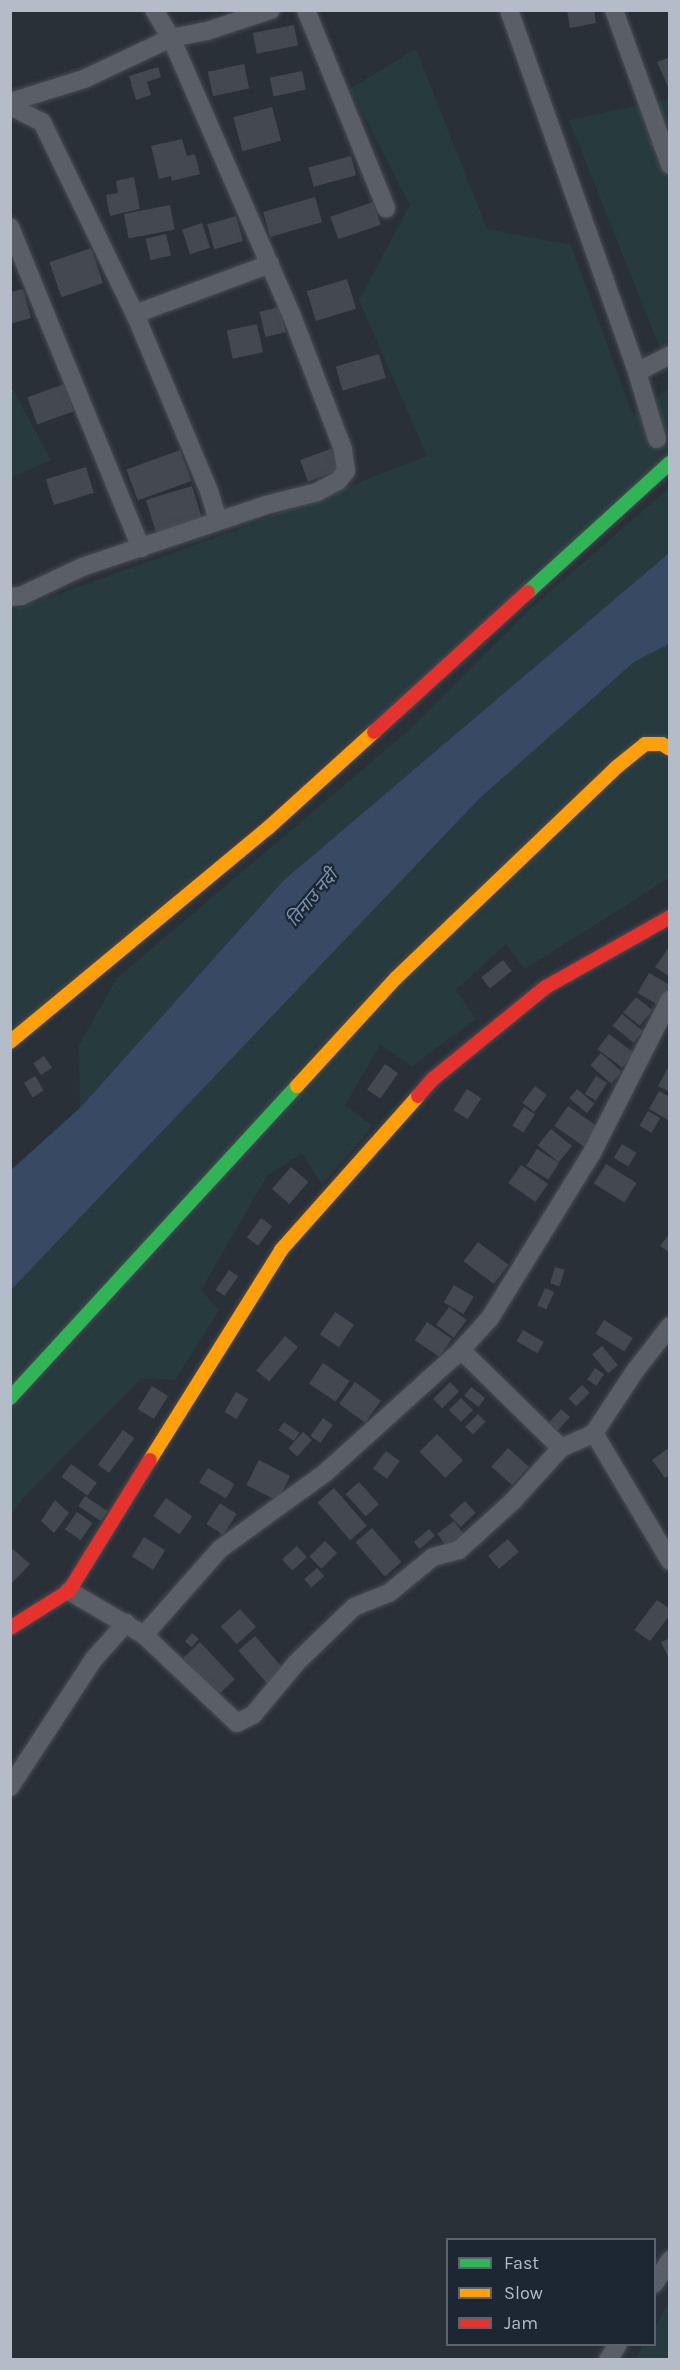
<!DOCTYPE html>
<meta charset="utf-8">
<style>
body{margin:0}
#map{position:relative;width:680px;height:2370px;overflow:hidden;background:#2a3038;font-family:Karla,"Noto Sans Devanagari",sans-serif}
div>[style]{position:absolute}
.green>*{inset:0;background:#273a3e}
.water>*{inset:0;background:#384963}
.building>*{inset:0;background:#444950;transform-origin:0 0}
.roads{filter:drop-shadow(0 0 2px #484c53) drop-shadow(0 0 2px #484c53)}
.street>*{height:18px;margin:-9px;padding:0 9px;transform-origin:9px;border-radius:9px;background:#5a5e66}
.fast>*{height:14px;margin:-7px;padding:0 7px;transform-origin:7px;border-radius:7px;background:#30b455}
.slow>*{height:14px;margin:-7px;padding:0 7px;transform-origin:7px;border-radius:7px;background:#ff9f0a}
.jam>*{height:14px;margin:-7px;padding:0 7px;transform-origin:7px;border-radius:7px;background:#e5322d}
span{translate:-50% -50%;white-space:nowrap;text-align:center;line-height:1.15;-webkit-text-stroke:4.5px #1d2633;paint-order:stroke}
.water-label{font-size:18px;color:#7c92b1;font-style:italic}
.frame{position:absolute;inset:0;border:12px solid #b4bcc9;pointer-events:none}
.legend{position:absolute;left:446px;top:2238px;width:210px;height:108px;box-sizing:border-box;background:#1d2633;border:2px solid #59626f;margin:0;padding:8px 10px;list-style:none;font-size:18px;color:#b4bcc9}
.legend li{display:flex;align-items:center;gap:12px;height:30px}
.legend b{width:30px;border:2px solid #59626f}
</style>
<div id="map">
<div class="green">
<div style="clip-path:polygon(416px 49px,487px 229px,571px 245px,632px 413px,669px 389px,669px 466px,11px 1035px,11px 611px,233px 531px,427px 456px,359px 300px,410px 205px,350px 89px)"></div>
<div style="clip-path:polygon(669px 99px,669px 371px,569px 120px)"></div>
<div style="clip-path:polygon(10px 384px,51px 460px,11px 478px,10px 478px)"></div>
<div style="clip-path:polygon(669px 488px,669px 553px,284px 880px,80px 1108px,79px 1045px,117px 978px,408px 731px,532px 607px)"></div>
<div style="clip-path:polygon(669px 644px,669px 878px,525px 969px,506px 944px,456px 990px,476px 1019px,412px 1066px,380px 1045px,345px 1105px,373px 1126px,322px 1185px,302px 1153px,267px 1176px,201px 1290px,219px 1310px,175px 1380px,142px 1378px,22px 1499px,11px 1516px,11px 1290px,480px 798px,634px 662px)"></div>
<div style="clip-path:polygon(669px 2302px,669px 2359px,635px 2359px,644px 2345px,654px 2344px,655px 2327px)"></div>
</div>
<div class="water">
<div style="clip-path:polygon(669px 553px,669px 644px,634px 662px,480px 798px,11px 1290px,11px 1170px,80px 1108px,284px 880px)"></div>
</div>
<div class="building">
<div style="clip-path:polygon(567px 10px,594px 10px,596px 23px,570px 28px)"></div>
<div style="left:294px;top:25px;width:21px;height:42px;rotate:79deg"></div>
<div style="clip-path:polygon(670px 57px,670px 91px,657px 62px)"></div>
<div style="left:244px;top:64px;width:25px;height:37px;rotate:78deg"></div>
<div style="clip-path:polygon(158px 67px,161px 77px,147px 82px,151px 95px,136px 100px,129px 76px)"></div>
<div style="left:302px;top:71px;width:19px;height:33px;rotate:78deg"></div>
<div style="left:272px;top:107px;width:35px;height:40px;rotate:75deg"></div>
<div style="clip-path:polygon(182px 139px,187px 156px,195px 154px,200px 174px,172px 181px,171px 176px,159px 179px,151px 146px)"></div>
<div style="left:351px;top:156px;width:20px;height:44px;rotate:75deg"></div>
<div style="clip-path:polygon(134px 177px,140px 209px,110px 216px,106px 195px,118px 193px,116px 181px)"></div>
<div style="left:315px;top:197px;width:26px;height:54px;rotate:74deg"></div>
<div style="left:373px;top:202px;width:24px;height:45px;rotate:71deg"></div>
<div style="left:170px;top:205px;width:25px;height:47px;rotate:79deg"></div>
<div style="left:236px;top:216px;width:26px;height:30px;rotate:74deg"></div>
<div style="left:202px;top:223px;width:26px;height:21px;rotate:72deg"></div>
<div style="left:166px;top:234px;width:22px;height:21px;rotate:77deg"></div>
<div style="left:91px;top:248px;width:37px;height:44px;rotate:71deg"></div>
<div style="left:347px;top:279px;width:31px;height:42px;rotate:73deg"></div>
<div style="clip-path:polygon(23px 289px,31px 318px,10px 324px,10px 292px)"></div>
<div style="left:280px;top:307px;width:26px;height:21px;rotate:77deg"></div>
<div style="left:257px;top:324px;width:29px;height:31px;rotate:78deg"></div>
<div style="left:379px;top:354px;width:25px;height:45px;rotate:74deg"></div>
<div style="left:64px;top:384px;width:29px;height:39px;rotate:70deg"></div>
<div style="left:333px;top:448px;width:23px;height:35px;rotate:70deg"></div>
<div style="left:180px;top:450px;width:33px;height:57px;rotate:70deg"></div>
<div style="left:86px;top:467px;width:27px;height:42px;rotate:73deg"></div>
<div style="left:192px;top:486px;width:34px;height:48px;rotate:73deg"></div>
<div style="clip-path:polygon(670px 946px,670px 977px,655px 967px)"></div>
<div style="left:503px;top:960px;width:14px;height:28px;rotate:51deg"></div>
<div style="left:649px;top:973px;width:24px;height:23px;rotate:30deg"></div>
<div style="left:636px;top:997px;width:21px;height:20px;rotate:39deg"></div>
<div style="left:622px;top:1014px;width:27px;height:15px;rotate:39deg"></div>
<div style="left:609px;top:1034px;width:31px;height:19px;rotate:37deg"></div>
<div style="left:601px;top:1053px;width:28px;height:16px;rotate:42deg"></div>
<div style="left:44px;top:1056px;width:14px;height:13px;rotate:56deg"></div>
<div style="left:385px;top:1064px;width:16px;height:31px;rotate:35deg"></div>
<div style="clip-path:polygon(670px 1064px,670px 1092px,658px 1086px)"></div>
<div style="left:35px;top:1076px;width:17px;height:13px;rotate:59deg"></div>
<div style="left:596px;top:1076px;width:13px;height:21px;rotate:32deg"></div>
<div style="left:535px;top:1086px;width:15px;height:21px;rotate:37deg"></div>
<div style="left:467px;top:1089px;width:17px;height:25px;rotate:33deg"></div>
<div style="left:577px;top:1089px;width:23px;height:12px;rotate:40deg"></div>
<div style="clip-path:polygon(659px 1091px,670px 1097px,670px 1121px,649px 1109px)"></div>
<div style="left:568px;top:1106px;width:39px;height:24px;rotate:35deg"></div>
<div style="left:524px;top:1107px;width:13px;height:22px;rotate:32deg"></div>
<div style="left:648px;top:1111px;width:14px;height:17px;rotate:30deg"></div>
<div style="left:551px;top:1129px;width:27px;height:21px;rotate:39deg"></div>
<div style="left:622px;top:1144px;width:17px;height:16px;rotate:31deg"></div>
<div style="left:537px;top:1149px;width:26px;height:20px;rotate:32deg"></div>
<div style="left:606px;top:1164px;width:36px;height:23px;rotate:32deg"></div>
<div style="left:521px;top:1165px;width:33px;height:22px;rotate:35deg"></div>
<div style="left:291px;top:1167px;width:23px;height:29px;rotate:41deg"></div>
<div style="left:261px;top:1218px;width:14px;height:24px;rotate:36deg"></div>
<div style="clip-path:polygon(670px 1233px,670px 1253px,660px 1246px)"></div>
<div style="left:478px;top:1242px;width:38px;height:24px;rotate:37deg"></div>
<div style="left:555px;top:1267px;width:10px;height:17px;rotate:17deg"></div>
<div style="left:229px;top:1270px;width:11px;height:24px;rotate:34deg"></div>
<div style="left:454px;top:1285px;width:23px;height:20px;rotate:31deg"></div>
<div style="left:545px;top:1288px;width:10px;height:19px;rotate:24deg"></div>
<div style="left:449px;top:1307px;width:22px;height:22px;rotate:36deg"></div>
<div style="left:335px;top:1312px;width:23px;height:27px;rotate:34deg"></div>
<div style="left:604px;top:1320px;width:34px;height:16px;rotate:32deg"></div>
<div style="left:427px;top:1322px;width:30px;height:22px;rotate:34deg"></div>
<div style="left:523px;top:1330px;width:24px;height:13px;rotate:30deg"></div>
<div style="left:285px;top:1336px;width:17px;height:45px;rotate:40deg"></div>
<div style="left:602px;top:1346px;width:25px;height:13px;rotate:50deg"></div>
<div style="left:323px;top:1363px;width:32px;height:25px;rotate:34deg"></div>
<div style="left:595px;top:1368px;width:11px;height:14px;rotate:34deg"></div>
<div style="left:355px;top:1382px;width:32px;height:27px;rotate:36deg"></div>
<div style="left:450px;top:1382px;width:13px;height:24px;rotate:45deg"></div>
<div style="left:582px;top:1385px;width:11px;height:19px;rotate:45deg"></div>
<div style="left:152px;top:1386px;width:19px;height:27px;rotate:32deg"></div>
<div style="left:471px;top:1387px;width:18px;height:11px;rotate:38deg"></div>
<div style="left:236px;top:1392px;width:14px;height:23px;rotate:30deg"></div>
<div style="left:461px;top:1398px;width:17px;height:17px;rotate:45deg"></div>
<div style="left:561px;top:1409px;width:12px;height:18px;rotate:42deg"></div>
<div style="left:478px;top:1414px;width:11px;height:18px;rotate:45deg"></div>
<div style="left:323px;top:1418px;width:12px;height:22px;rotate:35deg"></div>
<div style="left:284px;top:1422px;width:19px;height:10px;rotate:35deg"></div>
<div style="left:123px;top:1430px;width:14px;height:43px;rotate:36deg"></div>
<div style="left:303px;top:1432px;width:12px;height:22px;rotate:42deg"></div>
<div style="left:437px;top:1434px;width:37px;height:25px;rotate:45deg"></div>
<div style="clip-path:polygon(670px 1447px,670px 1475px,665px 1478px,652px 1460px)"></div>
<div style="left:508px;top:1448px;width:28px;height:25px;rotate:42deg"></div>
<div style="left:386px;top:1451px;width:17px;height:22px;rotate:36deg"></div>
<div style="left:259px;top:1460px;width:35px;height:28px;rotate:27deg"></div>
<div style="left:71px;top:1464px;width:32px;height:16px;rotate:36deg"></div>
<div style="left:208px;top:1468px;width:31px;height:17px;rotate:31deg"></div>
<div style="left:359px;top:1482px;width:30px;height:18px;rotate:48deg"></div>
<div style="left:334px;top:1488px;width:50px;height:22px;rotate:49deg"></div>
<div style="left:85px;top:1496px;width:27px;height:12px;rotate:34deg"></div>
<div style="left:166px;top:1498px;width:32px;height:22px;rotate:35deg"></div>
<div style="clip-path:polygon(55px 1500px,69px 1513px,54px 1533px,41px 1521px)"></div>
<div style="left:465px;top:1501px;width:16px;height:21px;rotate:47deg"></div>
<div style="left:220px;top:1503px;width:20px;height:25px;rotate:33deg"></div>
<div style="left:77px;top:1512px;width:19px;height:21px;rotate:35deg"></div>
<div style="left:454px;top:1521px;width:20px;height:21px;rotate:53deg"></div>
<div style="left:372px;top:1528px;width:45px;height:22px;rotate:49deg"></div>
<div style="left:429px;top:1529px;width:9px;height:20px;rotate:49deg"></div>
<div style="left:144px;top:1537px;width:25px;height:23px;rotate:32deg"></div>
<div style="left:508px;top:1539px;width:17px;height:26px;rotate:50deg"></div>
<div style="left:325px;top:1541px;width:17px;height:22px;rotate:45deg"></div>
<div style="left:297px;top:1546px;width:15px;height:20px;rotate:48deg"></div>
<div style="clip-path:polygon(13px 1549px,30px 1564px,12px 1583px,10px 1551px)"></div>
<div style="left:317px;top:1568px;width:11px;height:17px;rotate:49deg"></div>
<div style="clip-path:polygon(657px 1600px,670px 1609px,670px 1615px,650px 1641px,634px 1630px)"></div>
<div style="left:240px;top:1609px;width:24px;height:26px;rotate:48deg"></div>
<div style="left:192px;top:1633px;width:9px;height:11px;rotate:41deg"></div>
<div style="left:255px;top:1636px;width:48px;height:22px;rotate:49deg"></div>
<div style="clip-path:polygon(670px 1638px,670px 1661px,661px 1642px)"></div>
<div style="left:200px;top:1642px;width:51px;height:23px;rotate:47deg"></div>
</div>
<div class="roads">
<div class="street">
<div style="left:306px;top:10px;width:214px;rotate:68deg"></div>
<div style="left:509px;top:10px;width:384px;rotate:70.5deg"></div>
<div style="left:614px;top:10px;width:165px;rotate:70.1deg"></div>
<div style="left:10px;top:102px;width:77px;rotate:-17.3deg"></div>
<div style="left:84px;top:79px;width:96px;rotate:-25.2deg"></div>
<div style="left:171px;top:38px;width:37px;rotate:-11deg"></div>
<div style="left:207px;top:31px;width:67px;rotate:-18.2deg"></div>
<div style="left:10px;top:106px;width:36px;rotate:27deg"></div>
<div style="left:42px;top:122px;width:213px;rotate:64.2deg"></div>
<div style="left:135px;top:314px;width:192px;rotate:67.3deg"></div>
<div style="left:209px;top:491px;width:31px;rotate:73deg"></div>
<div style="left:10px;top:227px;width:347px;rotate:67.8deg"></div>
<div style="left:135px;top:314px;width:144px;rotate:-20.3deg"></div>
<div style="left:657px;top:439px;width:70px;rotate:-106.6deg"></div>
<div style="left:637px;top:372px;width:37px;rotate:-27deg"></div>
<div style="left:10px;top:597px;width:11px;rotate:-5deg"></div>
<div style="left:21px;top:596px;width:68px;rotate:-25.4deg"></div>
<div style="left:82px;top:567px;width:194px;rotate:-18.6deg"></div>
<div style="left:266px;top:505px;width:53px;rotate:-14.3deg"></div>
<div style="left:317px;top:492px;width:24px;rotate:-28deg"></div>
<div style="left:338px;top:481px;width:13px;rotate:-51deg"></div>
<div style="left:346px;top:471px;width:22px;rotate:-98deg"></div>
<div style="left:343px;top:449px;width:142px;rotate:-111deg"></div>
<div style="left:292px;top:316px;width:303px;rotate:-113.5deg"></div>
<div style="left:171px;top:38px;width:33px;rotate:-121deg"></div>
<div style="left:461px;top:1350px;width:140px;rotate:44.4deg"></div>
<div style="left:594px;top:1433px;width:149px;rotate:59.3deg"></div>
<div style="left:69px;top:1591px;width:87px;rotate:30.4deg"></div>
<div style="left:144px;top:1635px;width:128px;rotate:43.4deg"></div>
<div style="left:237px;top:1723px;width:18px;rotate:-27deg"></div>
<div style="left:253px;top:1715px;width:69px;rotate:-50.3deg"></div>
<div style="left:297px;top:1662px;width:79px;rotate:-44deg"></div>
<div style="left:354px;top:1607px;width:38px;rotate:-22deg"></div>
<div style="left:389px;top:1593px;width:57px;rotate:-39.3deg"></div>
<div style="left:433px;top:1557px;width:27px;rotate:-15deg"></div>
<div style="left:459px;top:1550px;width:72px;rotate:-42.2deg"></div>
<div style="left:512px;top:1502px;width:73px;rotate:-47.8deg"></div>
<div style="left:561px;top:1448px;width:36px;rotate:-24deg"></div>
<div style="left:594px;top:1433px;width:74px;rotate:-56.5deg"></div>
<div style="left:635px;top:1371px;width:57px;rotate:-52.1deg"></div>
<div style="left:144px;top:1635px;width:115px;rotate:-48.5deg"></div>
<div style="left:220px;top:1549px;width:130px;rotate:-35.9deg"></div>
<div style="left:325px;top:1473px;width:183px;rotate:-42.1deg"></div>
<div style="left:461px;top:1350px;width:43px;rotate:-47.8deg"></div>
<div style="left:490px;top:1318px;width:196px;rotate:-58.3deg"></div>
<div style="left:593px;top:1151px;width:170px;rotate:-63.1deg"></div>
<div style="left:10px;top:1787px;width:152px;rotate:-56.8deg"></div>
<div style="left:93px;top:1660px;width:50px;rotate:-48.3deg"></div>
<div style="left:654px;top:2284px;width:29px;rotate:-56deg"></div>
<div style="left:608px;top:2360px;width:19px;rotate:-58deg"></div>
</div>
<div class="fast">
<div style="left:528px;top:592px;width:192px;rotate:-42.3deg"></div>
<div style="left:10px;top:1398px;width:424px;rotate:-47.4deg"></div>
</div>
<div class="slow">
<div style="left:10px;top:1042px;width:335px;rotate:-39.7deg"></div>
<div style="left:268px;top:828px;width:143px;rotate:-42.2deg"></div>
<div style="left:297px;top:1086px;width:147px;rotate:-47.5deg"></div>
<div style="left:396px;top:978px;width:307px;rotate:-43.7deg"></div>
<div style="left:618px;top:766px;width:35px;rotate:-39deg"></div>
<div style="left:645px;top:744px;width:17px"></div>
<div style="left:662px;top:744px;width:9px;rotate:32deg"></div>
<div style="left:150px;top:1460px;width:248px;rotate:-58deg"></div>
<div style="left:281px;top:1250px;width:206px;rotate:-48.3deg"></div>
</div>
<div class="jam">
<div style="left:374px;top:732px;width:208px;rotate:-42.3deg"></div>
<div style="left:418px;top:1096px;width:23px;rotate:-49deg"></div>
<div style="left:433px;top:1079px;width:146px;rotate:-39.2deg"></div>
<div style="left:546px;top:987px;width:142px;rotate:-29.4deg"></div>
<div style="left:10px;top:1628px;width:70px;rotate:-32.1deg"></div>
<div style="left:69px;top:1591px;width:154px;rotate:-58.3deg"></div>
</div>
</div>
<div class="water-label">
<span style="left:312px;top:898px;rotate:-50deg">तिनाउ नदी</span>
</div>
<div class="frame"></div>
<ul class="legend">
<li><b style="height:8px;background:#30b455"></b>Fast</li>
<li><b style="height:8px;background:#ff9f0a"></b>Slow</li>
<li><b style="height:8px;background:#e5322d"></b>Jam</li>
</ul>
</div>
